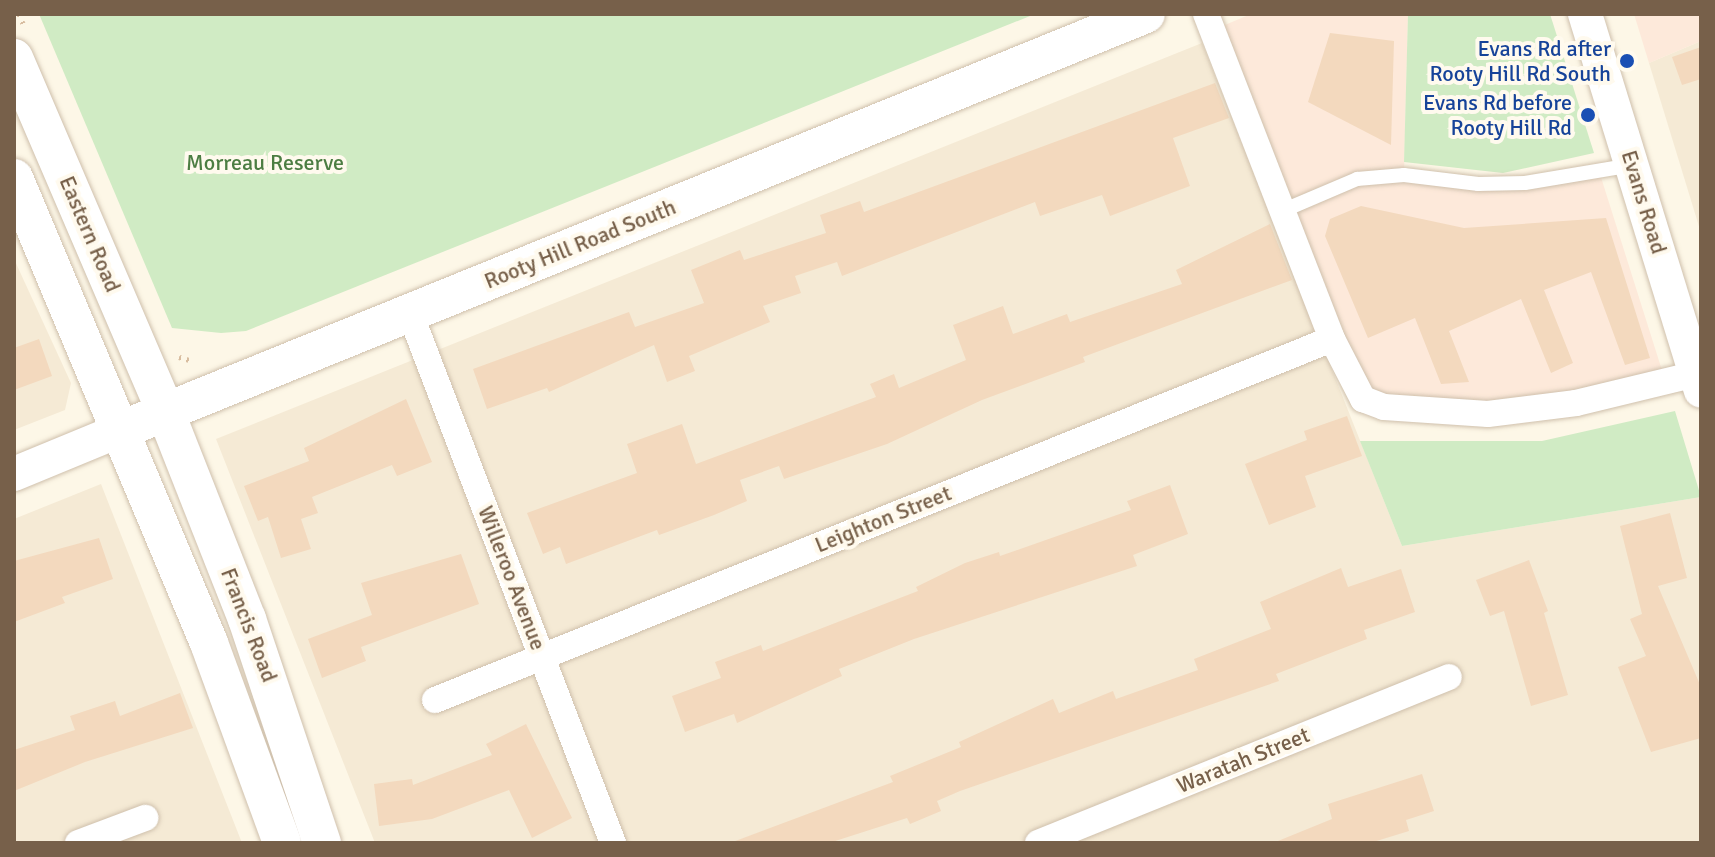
<!DOCTYPE html>
<style>
body{margin:0}
#map{position:relative;width:1715px;height:857px;overflow:hidden;background:#fdf7e7;font-family:Signika,sans-serif}
div>[style]{position:absolute}
.residential>*{inset:0;background:#f5ead5}
.commercial>*{inset:0;background:#fde9da}
.green>*{inset:0;background:#d0ebc4}
.building>*{inset:0;background:#f3d9be}
.path>*{height:5px;margin-top:-2.5px;transform-origin:0;background:repeating-linear-gradient(90deg,#d8bda0 0 2px,transparent 0 8px)}
.roads{filter:drop-shadow(0 0 2px #cfc0ac) drop-shadow(0 0 2px #cfc0ac)}
.service>*{height:14px;margin:-7px;padding:0 7px;transform-origin:7px;border-radius:7px;background:#fff}
.minor>*{height:26px;margin:-13px;padding:0 13px;transform-origin:13px;border-radius:13px;background:#fff}
.tertiary>*{height:34px;margin:-17px;padding:0 17px;transform-origin:17px;border-radius:17px;background:#fff}
.secondary>*{height:38px;margin:-19px;padding:0 19px;transform-origin:19px;border-radius:19px;background:#fff}
.dots>*{width:22px;height:22px;translate:-50% -50%;box-sizing:border-box;border:4px solid #fffaee;border-radius:50%}
span{translate:-50% -50%;white-space:nowrap;text-align:center;line-height:1.15;-webkit-text-stroke:8px #fffaee;paint-order:stroke}
.transit-label{font-size:22px;color:#164399}
.right{translate:-100% -50%;text-align:right}
.park-label{font-size:22px;color:#4c7d42}
.street-label{font-size:22px;color:#77604a}
.frame{position:absolute;inset:0;border:16px solid #77604a;pointer-events:none}
</style>
<div id="map">
<div class="residential">
<div style="clip-path:polygon(1701px 41px,1701px 233px,1649px 63px)"></div>
<div style="clip-path:polygon(1202px 43px,1402px 546px,1701px 497px,1701px 843px,375px 843px,216px 439px)"></div>
<div style="clip-path:polygon(14px 259px,71px 383px,65px 410px,14px 430px)"></div>
<div style="clip-path:polygon(101px 484px,242px 843px,14px 843px,14px 519px)"></div>
</div>
<div class="commercial">
<div style="clip-path:polygon(1251px 14px,1408px 14px,1404px 175px,1478px 184px,1599px 171px,1666px 383px,1576px 403px,1363px 399px,1213px 30px)"></div>
<div style="clip-path:polygon(1634px 14px,1701px 14px,1701px 41px,1649px 63px)"></div>
</div>
<div class="green">
<div style="clip-path:polygon(39px 14px,1035px 14px,246px 331px,221px 333px,172px 328px)"></div>
<div style="clip-path:polygon(1408px 14px,1550px 14px,1594px 153px,1503px 173px,1404px 162px)"></div>
<div style="clip-path:polygon(1675px 411px,1701px 497px,1402px 546px,1360px 441px,1542px 441px)"></div>
</div>
<div class="building">
<div style="clip-path:polygon(1330px 33px,1394px 41px,1391px 145px,1308px 102px)"></div>
<div style="clip-path:polygon(1701px 47px,1701px 79px,1682px 85px,1672px 57px)"></div>
<div style="clip-path:polygon(1215px 83px,1229px 118px,1173px 138px,1190px 186px,1110px 216px,1102px 195px,1040px 216px,1035px 202px,842px 276px,837px 262px,795px 276px,801px 293px,763px 306px,770px 322px,689px 356px,695px 371px,667px 382px,654px 345px,549px 392px,547px 388px,487px 409px,473px 369px,629px 312px,635px 327px,704px 303px,691px 270px,740px 250px,744px 260px,826px 233px,820px 215px,860px 201px,864px 212px)"></div>
<div style="clip-path:polygon(1361px 206px,1464px 228px,1606px 218px,1650px 358px,1625px 365px,1591px 272px,1544px 290px,1573px 363px,1551px 373px,1521px 299px,1449px 331px,1469px 382px,1441px 384px,1415px 318px,1368px 338px,1325px 236px,1330px 219px)"></div>
<div style="clip-path:polygon(1270px 224px,1292px 280px,1083px 357px,1085px 362px,982px 400px,887px 444px,784px 479px,779px 466px,740px 480px,747px 501px,714px 515px,659px 535px,657px 530px,566px 564px,560px 547px,543px 554px,527px 513px,637px 473px,627px 444px,682px 424px,696px 464px,876px 397px,870px 384px,894px 374px,899px 388px,966px 360px,953px 325px,1003px 306px,1013px 334px,1067px 314px,1070px 322px,1182px 284px,1176px 270px)"></div>
<div style="clip-path:polygon(39px 339px,52px 376px,14px 390px,14px 348px)"></div>
<div style="clip-path:polygon(406px 399px,432px 462px,397px 476px,392px 465px,312px 497px,318px 513px,301px 519px,311px 549px,281px 558px,268px 517px,258px 521px,244px 486px,309px 461px,304px 448px)"></div>
<div style="clip-path:polygon(1347px 416px,1362px 456px,1305px 476px,1316px 507px,1269px 525px,1245px 464px,1307px 440px,1304px 431px)"></div>
<div style="clip-path:polygon(1170px 485px,1188px 534px,1133px 555px,1137px 566px,914px 639px,839px 669px,842px 676px,737px 723px,734px 714px,685px 732px,672px 696px,721px 678px,715px 662px,761px 645px,763px 651px,843px 620px,918px 591px,916px 587px,965px 563px,999px 552px,1000px 556px,1131px 510px,1127px 501px)"></div>
<div style="clip-path:polygon(1670px 513px,1687px 578px,1658px 586px,1701px 687px,1701px 738px,1651px 752px,1618px 667px,1646px 656px,1630px 619px,1642px 614px,1620px 526px)"></div>
<div style="clip-path:polygon(99px 538px,113px 579px,62px 597px,65px 603px,14px 622px,14px 561px)"></div>
<div style="clip-path:polygon(461px 554px,479px 604px,361px 647px,366px 661px,322px 678px,308px 639px,372px 615px,361px 583px)"></div>
<div style="clip-path:polygon(1529px 560px,1548px 611px,1544px 613px,1568px 695px,1531px 706px,1504px 611px,1490px 616px,1476px 580px)"></div>
<div style="clip-path:polygon(1341px 568px,1348px 587px,1401px 569px,1415px 612px,1364px 630px,1367px 639px,1276px 674px,1279px 681px,960px 791px,937px 801px,941px 811px,910px 824px,907px 818px,829px 843px,730px 843px,893px 782px,890px 776px,961px 747px,959px 742px,1053px 699px,1059px 713px,1113px 691px,1116px 699px,1198px 670px,1194px 659px,1271px 629px,1260px 602px)"></div>
<div style="clip-path:polygon(180px 693px,193px 728px,85px 762px,14px 791px,14px 750px,75px 730px,70px 716px,115px 701px,120px 716px)"></div>
<div style="clip-path:polygon(526px 724px,572px 818px,532px 838px,509px 790px,432px 819px,379px 826px,374px 784px,412px 779px,413px 785px,492px 755px,486px 744px)"></div>
<div style="clip-path:polygon(1422px 774px,1434px 811px,1406px 820px,1409px 831px,1370px 843px,1273px 843px,1332px 819px,1328px 804px)"></div>
</div>
<div class="path">
<div style="left:19px;top:14px;width:15px;rotate:67deg"></div>
<div style="left:179px;top:357px;width:15px;rotate:16deg"></div>
</div>
<div class="roads">
<div class="service">
<div style="left:1282px;top:211px;width:82px;rotate:-23.1deg"></div>
<div style="left:1357px;top:179px;width:47px;rotate:-4.9deg"></div>
<div style="left:1404px;top:175px;width:75px;rotate:6.9deg"></div>
<div style="left:1478px;top:184px;width:47px;rotate:-1.2deg"></div>
<div style="left:1525px;top:183px;width:109px;rotate:-9.5deg"></div>
</div>
<div class="minor">
<div style="left:1206px;top:14px;width:349px;rotate:68.8deg"></div>
<div style="left:1332px;top:339px;width:68px;rotate:62.7deg"></div>
<div style="left:1363px;top:399px;width:22px;rotate:21deg"></div>
<div style="left:1384px;top:407px;width:104px;rotate:3.9deg"></div>
<div style="left:1488px;top:414px;width:89px;rotate:-7.1deg"></div>
<div style="left:1576px;top:403px;width:123px;rotate:-13.6deg"></div>
<div style="left:410px;top:313px;width:568px;rotate:69.04deg"></div>
<div style="left:435px;top:700px;width:967px;rotate:-21.92deg"></div>
<div style="left:78px;top:843px;width:72px;rotate:-20.5deg"></div>
<div style="left:1038px;top:843px;width:443px;rotate:-22deg"></div>
</div>
<div class="tertiary">
<div style="left:1585px;top:14px;width:394px;rotate:72.9deg"></div>
<div style="left:14px;top:474px;width:116px;rotate:-22.4deg"></div>
</div>
<div class="secondary">
<div style="left:14px;top:58px;width:384px;rotate:66.8deg"></div>
<div style="left:165px;top:411px;width:224px;rotate:68.5deg"></div>
<div style="left:247px;top:619px;width:236px;rotate:71.5deg"></div>
<div style="left:14px;top:178px;width:504px;rotate:67.25deg"></div>
<div style="left:209px;top:643px;width:213px;rotate:69.9deg"></div>
<div style="left:121px;top:430px;width:1106px;rotate:-22.09deg"></div>
</div>
</div>
<div class="dots">
<div style="left:1627px;top:61px;background:#1a4fb4"></div>
<div style="left:1588px;top:115px;background:#1a4fb4"></div>
</div>
<div class="transit-label">
<span class="right" style="left:1611px;top:61px">Evans Rd after<br>Rooty Hill Rd South</span>
<span class="right" style="left:1572px;top:115px">Evans Rd before<br>Rooty Hill Rd</span>
</div>
<div class="park-label">
<span style="left:265px;top:163px">Morreau Reserve</span>
</div>
<div class="street-label">
<span style="left:1644px;top:202px;rotate:73deg">Evans Road</span>
<span style="left:90px;top:234px;rotate:67deg">Eastern Road</span>
<span style="left:580px;top:244px;rotate:-22deg">Rooty Hill Road South</span>
<span style="left:883px;top:519px;rotate:-22deg">Leighton Street</span>
<span style="left:512px;top:578px;rotate:69deg">Willeroo Avenue</span>
<span style="left:249px;top:625px;rotate:69deg">Francis Road</span>
<span style="left:1243px;top:760px;rotate:-22deg">Waratah Street</span>
</div>
<div class="frame"></div>
</div>
